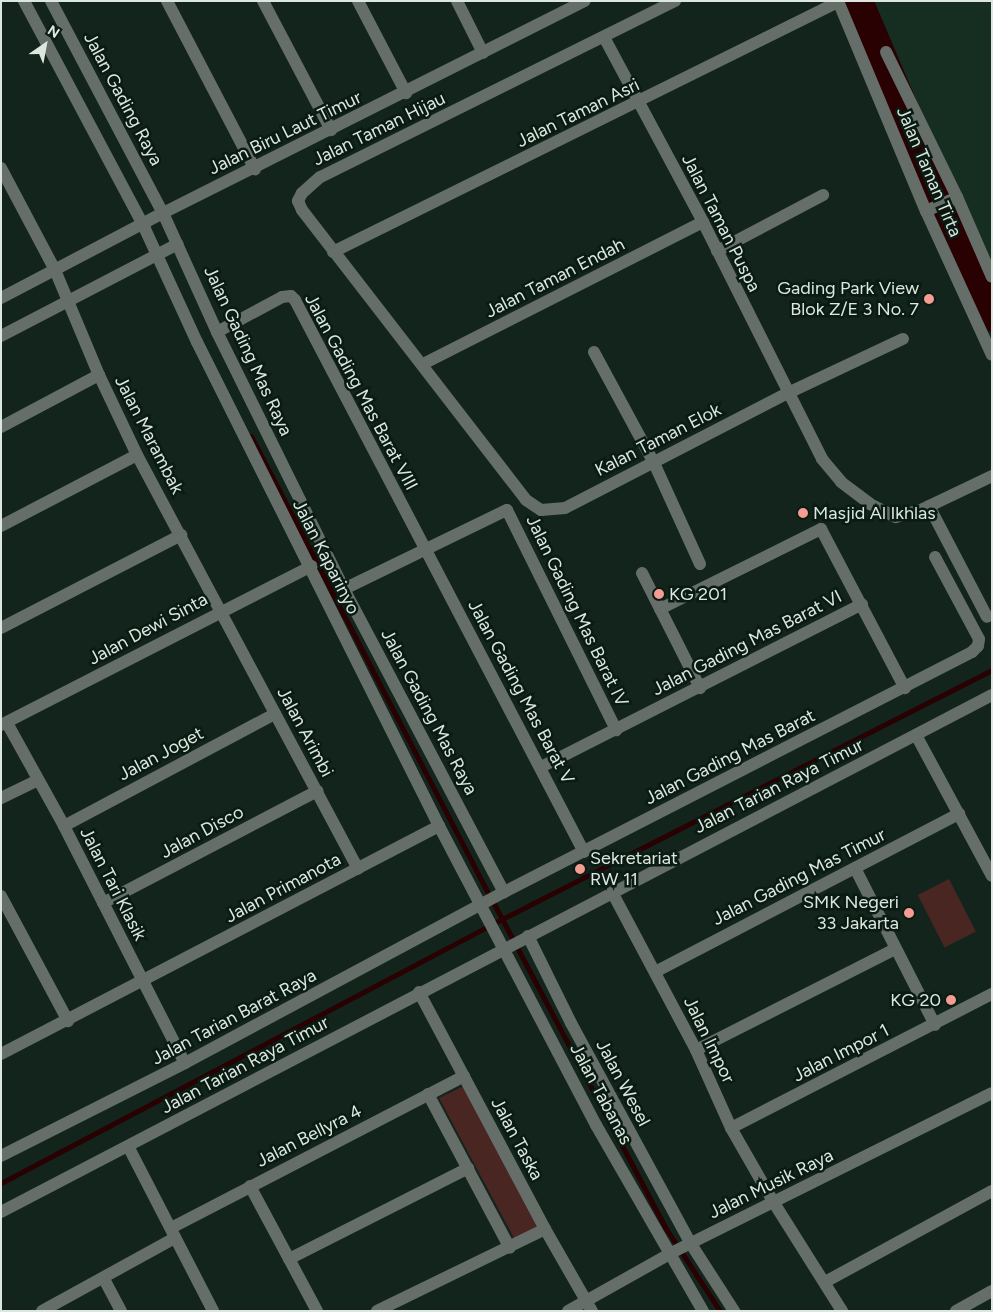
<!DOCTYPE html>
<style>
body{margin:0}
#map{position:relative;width:993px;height:1312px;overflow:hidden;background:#12241b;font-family:Figtree,sans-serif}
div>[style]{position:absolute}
.built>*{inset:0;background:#152e21}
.green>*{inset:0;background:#4a2623;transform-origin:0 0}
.stream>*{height:5px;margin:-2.5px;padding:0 2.5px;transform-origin:2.5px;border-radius:2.5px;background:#290102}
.river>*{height:30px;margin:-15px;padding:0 15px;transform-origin:15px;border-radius:15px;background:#290102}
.minor>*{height:12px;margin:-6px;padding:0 6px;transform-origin:6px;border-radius:6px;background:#656e68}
.dots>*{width:14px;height:14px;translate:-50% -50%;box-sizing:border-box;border:2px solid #091b12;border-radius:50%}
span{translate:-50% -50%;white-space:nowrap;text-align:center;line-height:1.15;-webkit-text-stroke:5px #091b12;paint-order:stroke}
.street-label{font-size:18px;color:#dce7e0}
.poi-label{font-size:18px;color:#dce7e0}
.right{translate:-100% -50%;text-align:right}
.left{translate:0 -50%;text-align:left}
.frame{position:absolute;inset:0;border:2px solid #dce7e0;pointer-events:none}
.north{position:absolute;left:20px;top:20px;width:50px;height:50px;-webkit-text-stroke:4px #091b12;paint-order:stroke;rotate:33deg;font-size:14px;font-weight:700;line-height:20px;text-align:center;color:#dce7e0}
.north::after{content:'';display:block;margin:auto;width:18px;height:22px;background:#dce7e0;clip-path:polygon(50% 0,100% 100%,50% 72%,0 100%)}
</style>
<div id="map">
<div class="built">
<div style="clip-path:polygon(836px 1px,992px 1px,992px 307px)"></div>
</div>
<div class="green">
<div style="left:949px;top:879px;width:59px;height:35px;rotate:63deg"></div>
<div style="clip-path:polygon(468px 1084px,538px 1227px,514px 1238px,439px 1098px)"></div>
</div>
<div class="stream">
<div style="left:251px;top:436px;width:513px;rotate:62.59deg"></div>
<div style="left:493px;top:902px;width:368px;rotate:62.1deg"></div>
<div style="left:665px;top:1227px;width:100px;rotate:56.8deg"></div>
<div style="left:1px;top:1183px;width:566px;rotate:-27.79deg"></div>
<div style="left:502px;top:919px;width:550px;rotate:-26.94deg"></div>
</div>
<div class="river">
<div style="left:858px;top:1px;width:343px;rotate:67deg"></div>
</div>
<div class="minor">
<div style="left:24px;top:1px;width:258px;rotate:62deg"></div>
<div style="left:145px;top:229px;width:124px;rotate:65.3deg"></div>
<div style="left:197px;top:342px;width:541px;rotate:63.43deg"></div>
<div style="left:439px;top:826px;width:338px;rotate:62.3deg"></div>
<div style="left:596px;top:1125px;width:215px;rotate:60.1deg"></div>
<div style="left:51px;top:1px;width:240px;rotate:62.2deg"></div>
<div style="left:163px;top:213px;width:131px;rotate:65.6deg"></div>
<div style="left:217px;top:332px;width:287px;rotate:63.7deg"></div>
<div style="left:344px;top:589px;width:343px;rotate:62.2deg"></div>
<div style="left:167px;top:1px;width:190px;rotate:62.4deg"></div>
<div style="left:263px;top:1px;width:146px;rotate:62.2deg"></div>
<div style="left:358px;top:1px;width:104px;rotate:62.4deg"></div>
<div style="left:457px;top:1px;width:58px;rotate:63.4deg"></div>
<div style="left:675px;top:1px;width:396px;rotate:153.6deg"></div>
<div style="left:320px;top:177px;width:24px;rotate:138deg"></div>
<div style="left:302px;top:193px;width:9px;rotate:117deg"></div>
<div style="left:298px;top:201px;width:10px;rotate:66deg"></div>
<div style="left:302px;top:210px;width:366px;rotate:52.3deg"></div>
<div style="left:526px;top:500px;width:18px;rotate:34deg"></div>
<div style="left:541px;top:510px;width:24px;rotate:-5deg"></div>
<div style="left:565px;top:508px;width:251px;rotate:-27.3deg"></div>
<div style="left:788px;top:393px;width:127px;rotate:-25.2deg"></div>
<div style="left:838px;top:1px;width:228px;rotate:67.3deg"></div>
<div style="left:926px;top:211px;width:158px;rotate:65.4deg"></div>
<div style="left:605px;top:39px;width:208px;rotate:61.8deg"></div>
<div style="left:703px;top:222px;width:265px;rotate:63.3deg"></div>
<div style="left:822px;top:459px;width:30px;rotate:50deg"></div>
<div style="left:841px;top:482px;width:36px;rotate:37deg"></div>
<div style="left:870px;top:504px;width:29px;rotate:27deg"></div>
<div style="left:896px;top:517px;width:26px;rotate:-16deg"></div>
<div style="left:921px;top:510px;width:79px;rotate:-25.6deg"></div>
<div style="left:886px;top:52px;width:161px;rotate:63.9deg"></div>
<div style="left:1px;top:168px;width:115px;rotate:62.1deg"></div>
<div style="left:55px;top:270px;width:114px;rotate:67.3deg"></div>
<div style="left:99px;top:375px;width:89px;rotate:64.6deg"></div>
<div style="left:137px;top:455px;width:469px;rotate:61.9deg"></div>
<div style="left:926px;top:211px;width:34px;rotate:-24deg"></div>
<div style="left:957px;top:197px;width:87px;rotate:66.4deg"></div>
<div style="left:717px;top:251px;width:120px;rotate:-27.8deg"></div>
<div style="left:333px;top:252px;width:563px;rotate:-26.34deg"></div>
<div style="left:1px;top:298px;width:183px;rotate:-27.7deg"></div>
<div style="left:163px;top:213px;width:472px;rotate:-26.7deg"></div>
<div style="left:217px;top:332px;width:74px;rotate:-28.3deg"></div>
<div style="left:282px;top:297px;width:9px;rotate:-6deg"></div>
<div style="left:291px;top:296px;width:6px;rotate:45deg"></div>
<div style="left:295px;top:300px;width:623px;rotate:62.37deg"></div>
<div style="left:1px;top:336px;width:199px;rotate:-27.5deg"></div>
<div style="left:594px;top:352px;width:126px;rotate:61.6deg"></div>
<div style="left:654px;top:463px;width:111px;rotate:65.5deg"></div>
<div style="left:423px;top:364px;width:314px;rotate:-26.9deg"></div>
<div style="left:1px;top:427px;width:111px;rotate:-28deg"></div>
<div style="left:929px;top:506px;width:125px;rotate:62.4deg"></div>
<div style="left:1px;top:526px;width:153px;rotate:-27.6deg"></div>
<div style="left:642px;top:573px;width:129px;rotate:63.2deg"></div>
<div style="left:344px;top:589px;width:181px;rotate:-25.9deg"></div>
<div style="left:507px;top:510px;width:246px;rotate:63.6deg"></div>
<div style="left:660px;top:609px;width:180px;rotate:-26.4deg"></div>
<div style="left:821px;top:529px;width:180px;rotate:62.2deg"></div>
<div style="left:1px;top:628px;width:203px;rotate:-27.3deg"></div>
<div style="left:7px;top:723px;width:118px;rotate:61deg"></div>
<div style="left:64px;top:826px;width:266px;rotate:63deg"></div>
<div style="left:1px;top:725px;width:349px;rotate:-27.1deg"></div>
<div style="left:916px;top:735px;width:160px;rotate:61.7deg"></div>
<div style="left:541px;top:767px;width:360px;rotate:-26.9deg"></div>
<div style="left:1px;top:798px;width:41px;rotate:-25.9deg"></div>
<div style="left:64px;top:826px;width:239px;rotate:-28deg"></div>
<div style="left:855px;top:868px;width:176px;rotate:63deg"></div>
<div style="left:612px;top:892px;width:179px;rotate:62deg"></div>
<div style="left:696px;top:1050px;width:85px;rotate:65.8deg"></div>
<div style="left:731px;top:1128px;width:86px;rotate:60.2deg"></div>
<div style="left:774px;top:1203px;width:128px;rotate:57.8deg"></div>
<div style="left:1px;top:896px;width:142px;rotate:61.8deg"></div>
<div style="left:103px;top:903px;width:242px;rotate:-27.6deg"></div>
<div style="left:528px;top:936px;width:97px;rotate:63.7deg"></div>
<div style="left:571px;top:1023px;width:251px;rotate:61.5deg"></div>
<div style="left:691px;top:1244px;width:80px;rotate:57.3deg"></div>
<div style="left:655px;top:972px;width:343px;rotate:-27.5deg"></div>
<div style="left:419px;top:992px;width:268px;rotate:62deg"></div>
<div style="left:545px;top:1229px;width:95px;rotate:60.2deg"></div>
<div style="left:696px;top:1050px;width:223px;rotate:-26.9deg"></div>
<div style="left:1px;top:1054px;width:494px;rotate:-27.5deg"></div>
<div style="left:428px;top:1094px;width:174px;rotate:62deg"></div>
<div style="left:731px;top:1128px;width:293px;rotate:-27.2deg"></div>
<div style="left:129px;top:1148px;width:183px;rotate:62.7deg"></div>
<div style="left:1px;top:1156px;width:206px;rotate:-26.8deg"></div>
<div style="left:185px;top:1063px;width:362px;rotate:-28.2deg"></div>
<div style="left:504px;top:892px;width:526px;rotate:-27.15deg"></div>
<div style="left:972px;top:652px;width:8px;rotate:-45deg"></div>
<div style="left:978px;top:646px;width:7px;rotate:-82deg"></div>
<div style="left:979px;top:639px;width:93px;rotate:-118.2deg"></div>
<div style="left:250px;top:1186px;width:142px;rotate:61.8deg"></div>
<div style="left:1px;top:1212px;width:1118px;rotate:-27.55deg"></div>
<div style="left:171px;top:1228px;width:330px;rotate:-27.4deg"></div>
<div style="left:289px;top:1259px;width:201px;rotate:-26.9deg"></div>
<div style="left:104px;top:1279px;width:36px;rotate:62deg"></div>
<div style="left:825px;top:1282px;width:190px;rotate:-28.6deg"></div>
<div style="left:42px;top:1311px;width:152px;rotate:-28.8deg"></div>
<div style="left:377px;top:1311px;width:187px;rotate:-26deg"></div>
<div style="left:568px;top:1311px;width:120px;rotate:-29.3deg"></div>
<div style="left:673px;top:1252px;width:356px;rotate:-26.5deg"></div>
<div style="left:956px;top:1311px;width:41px;rotate:-29.1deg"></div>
</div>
<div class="dots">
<div style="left:929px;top:299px;background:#f59c93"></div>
<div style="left:803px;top:513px;background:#f59c93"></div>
<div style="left:659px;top:594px;background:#f59c93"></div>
<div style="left:580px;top:869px;background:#f59c93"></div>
<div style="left:909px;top:913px;background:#f59c93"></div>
<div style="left:951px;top:1000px;background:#f59c93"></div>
</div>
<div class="street-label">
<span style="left:123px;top:99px;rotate:62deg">Jalan Gading Raya</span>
<span style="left:578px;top:113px;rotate:-26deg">Jalan Taman Asri</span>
<span style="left:379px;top:129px;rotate:-26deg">Jalan Taman Hijau</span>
<span style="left:285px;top:133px;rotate:-26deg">Jalan Biru Laut Timur</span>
<span style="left:929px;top:172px;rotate:67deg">Jalan Taman Tirta</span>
<span style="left:721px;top:223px;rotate:63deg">Jalan Taman Puspa</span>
<span style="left:555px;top:278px;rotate:-27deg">Jalan Taman Endah</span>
<span style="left:248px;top:351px;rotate:65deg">Jalan Gading Mas Raya</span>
<span style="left:361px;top:392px;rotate:62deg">Jalan Gading Mas Barat VIII</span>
<span style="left:149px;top:435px;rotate:63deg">Jalan Marambak</span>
<span style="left:658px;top:440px;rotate:-27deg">Kalan Taman Elok</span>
<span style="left:326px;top:557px;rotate:63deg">Jalan Kaparinyo</span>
<span style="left:577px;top:611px;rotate:64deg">Jalan Gading Mas Barat IV</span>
<span style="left:148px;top:629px;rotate:-28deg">Jalan Dewi Sinta</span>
<span style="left:747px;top:643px;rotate:-27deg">Jalan Gading Mas Barat VI</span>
<span style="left:521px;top:692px;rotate:62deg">Jalan Gading Mas Barat V</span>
<span style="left:429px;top:712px;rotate:62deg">Jalan Gading Mas Raya</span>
<span style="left:305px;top:732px;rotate:62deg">Jalan Arimbi</span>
<span style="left:161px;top:754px;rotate:-28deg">Jalan Joget</span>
<span style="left:730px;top:757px;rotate:-27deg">Jalan Gading Mas Barat</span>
<span style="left:779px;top:786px;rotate:-27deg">Jalan Tarian Raya Timur</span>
<span style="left:202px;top:832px;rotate:-28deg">Jalan Disco</span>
<span style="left:799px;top:877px;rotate:-27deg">Jalan Gading Mas Timur</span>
<span style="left:113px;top:884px;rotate:63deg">Jalan Tari Klasik</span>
<span style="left:283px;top:888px;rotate:-28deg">Jalan Primanota</span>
<span style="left:234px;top:1017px;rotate:-28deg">Jalan Tarian Barat Raya</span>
<span style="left:709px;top:1040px;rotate:64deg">Jalan Impor</span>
<span style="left:841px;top:1053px;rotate:-27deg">Jalan Impor 1</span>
<span style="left:245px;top:1065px;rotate:-28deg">Jalan Tarian Raya Timur</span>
<span style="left:623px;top:1083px;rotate:62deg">Jalan Wesel</span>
<span style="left:601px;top:1094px;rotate:62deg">Jalan Tabanas</span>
<span style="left:309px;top:1136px;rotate:-27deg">Jalan Bellyra 4</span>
<span style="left:517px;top:1139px;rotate:62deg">Jalan Taska</span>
<span style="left:771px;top:1184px;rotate:-26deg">Jalan Musik Raya</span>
</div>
<div class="poi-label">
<span class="right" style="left:919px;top:299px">Gading Park View<br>Blok Z/E 3 No. 7</span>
<span class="left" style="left:813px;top:513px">Masjid Al Ikhlas</span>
<span class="left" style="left:669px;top:594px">KG 201</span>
<span class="left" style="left:590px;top:869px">Sekretariat<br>RW 11</span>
<span class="right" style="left:899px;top:913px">SMK Negeri<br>33 Jakarta</span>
<span class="right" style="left:941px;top:1000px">KG 20</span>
</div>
<div class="frame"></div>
<div class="north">N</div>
</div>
